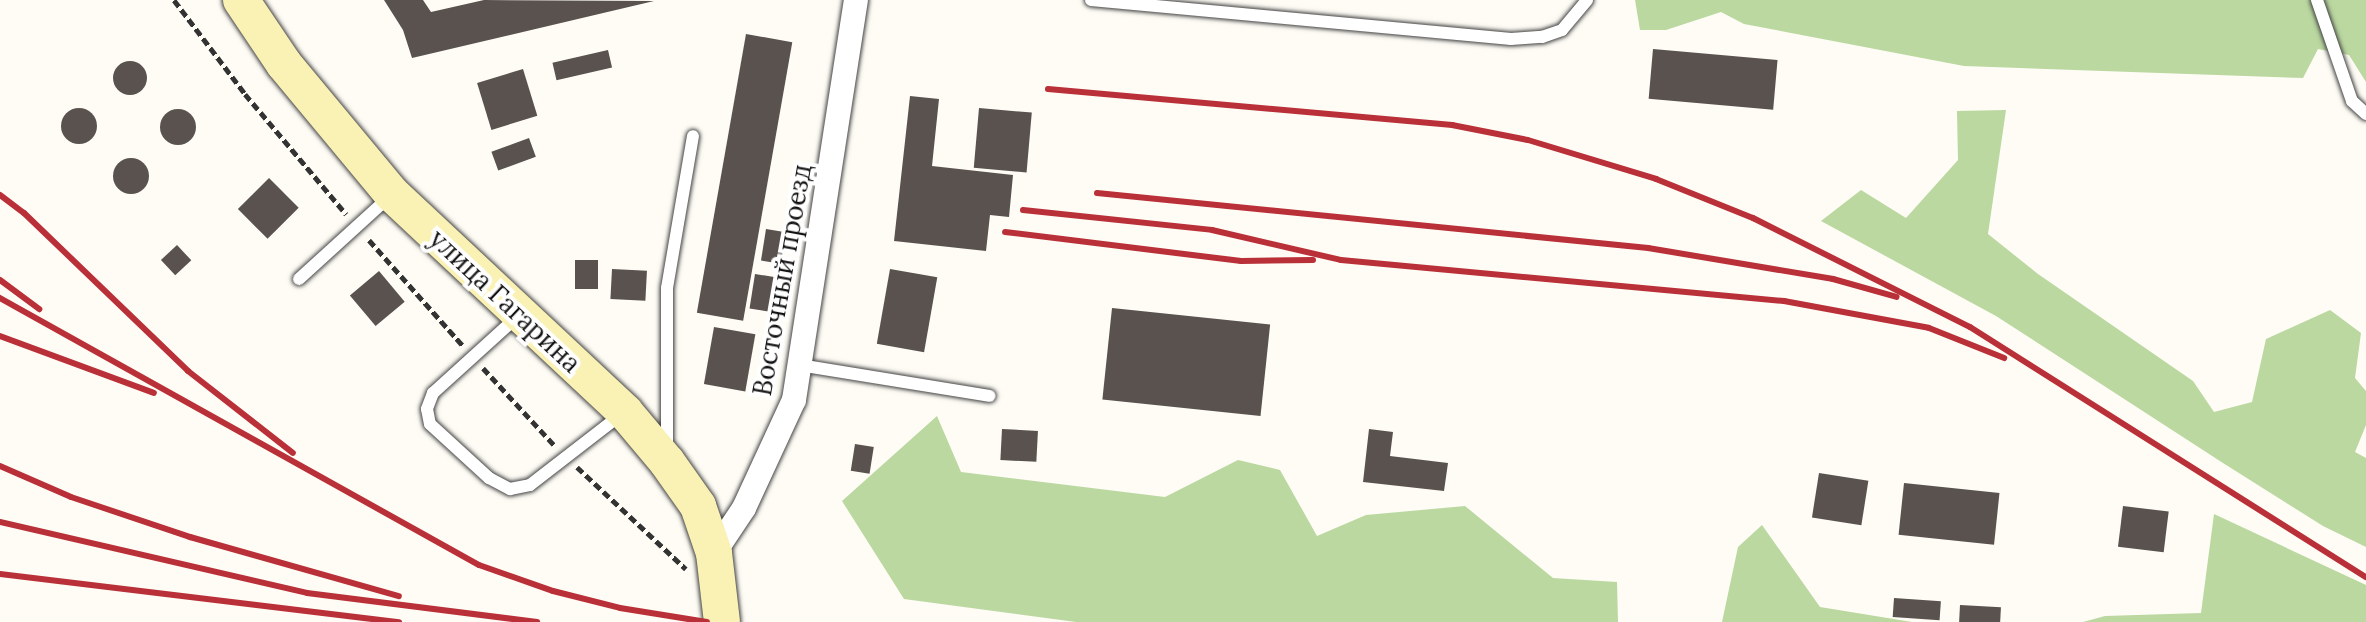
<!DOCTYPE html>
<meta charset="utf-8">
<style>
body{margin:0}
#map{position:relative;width:2366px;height:622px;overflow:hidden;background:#fefcf5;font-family:Lora,serif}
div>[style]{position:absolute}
.forest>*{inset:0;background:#bad8a0}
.building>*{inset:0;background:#59524e;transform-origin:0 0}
.round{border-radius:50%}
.path>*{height:5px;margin-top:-2.5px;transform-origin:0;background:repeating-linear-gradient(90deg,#333 0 8px,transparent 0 12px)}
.roads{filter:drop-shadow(0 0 2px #444) drop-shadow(0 0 2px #444)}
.service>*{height:12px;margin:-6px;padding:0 6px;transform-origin:6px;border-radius:6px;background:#fff}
.minor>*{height:24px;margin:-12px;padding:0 12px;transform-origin:12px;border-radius:12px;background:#fff}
.secondary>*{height:36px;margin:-18px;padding:0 18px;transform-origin:18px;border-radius:18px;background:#faf2b5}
.rail>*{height:6px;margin:-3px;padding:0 3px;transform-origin:3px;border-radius:3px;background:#b93038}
span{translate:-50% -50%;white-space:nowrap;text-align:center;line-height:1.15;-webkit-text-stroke:8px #fff;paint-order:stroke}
.street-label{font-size:26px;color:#111}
</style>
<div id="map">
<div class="forest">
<div style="clip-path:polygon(1635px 0,2366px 0,2366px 82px,2349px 55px,2318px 49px,2303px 78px,1964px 66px,1744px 24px,1721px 12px,1666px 30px,1640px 30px)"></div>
<div style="clip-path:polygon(2006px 110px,1988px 234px,2038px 274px,2193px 381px,2214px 412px,2252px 402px,2266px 339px,2330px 310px,2361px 333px,2355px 378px,2366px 391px,2366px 425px,2355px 452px,2366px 458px,2366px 547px,2323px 526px,2223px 463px,1996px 316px,1821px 221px,1861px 190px,1906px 218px,1958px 160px,1957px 111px)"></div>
<div style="clip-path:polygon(937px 416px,961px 472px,1165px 497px,1238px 460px,1280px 470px,1317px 536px,1366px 515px,1465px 506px,1553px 578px,1617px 582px,1618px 622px,1076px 622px,904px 599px,842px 501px)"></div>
<div style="clip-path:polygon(2214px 514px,2366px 585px,2366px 622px,2083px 622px,2105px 616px,2201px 613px)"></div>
<div style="clip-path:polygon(1762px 525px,1820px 607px,1912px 622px,1722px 622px,1738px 547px)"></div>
</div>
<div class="building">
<div style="clip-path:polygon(384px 0,423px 0,431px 12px,484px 0,654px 1px,412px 58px,403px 30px)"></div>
<div style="left:746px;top:34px;width:47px;height:283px;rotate:10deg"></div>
<div style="left:1653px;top:49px;width:125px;height:50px;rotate:5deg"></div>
<div style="left:608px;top:50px;width:18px;height:57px;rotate:77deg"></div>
<div class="round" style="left:113px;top:61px;width:34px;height:34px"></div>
<div style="left:523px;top:69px;width:49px;height:48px;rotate:73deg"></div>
<div style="clip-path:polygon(910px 96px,939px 99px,932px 166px,1013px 175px,1009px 217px,990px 215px,986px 251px,894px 241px)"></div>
<div style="left:979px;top:108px;width:53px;height:60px;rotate:5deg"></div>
<div class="round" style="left:61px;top:108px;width:36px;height:36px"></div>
<div class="round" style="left:160px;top:109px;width:36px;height:36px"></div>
<div style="left:529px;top:138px;width:20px;height:40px;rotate:70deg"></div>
<div class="round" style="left:113px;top:158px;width:36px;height:36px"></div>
<div style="left:269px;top:178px;width:42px;height:44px;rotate:45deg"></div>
<div style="left:766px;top:229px;width:20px;height:32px;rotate:9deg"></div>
<div style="left:177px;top:245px;width:21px;height:22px;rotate:47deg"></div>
<div style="left:575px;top:260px;width:23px;height:29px"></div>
<div style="left:612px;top:269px;width:35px;height:30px;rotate:3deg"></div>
<div style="left:890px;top:269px;width:48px;height:76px;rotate:10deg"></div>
<div style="left:379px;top:271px;width:40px;height:38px;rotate:50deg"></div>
<div style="left:755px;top:274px;width:24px;height:35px;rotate:9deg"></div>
<div style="left:1112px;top:308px;width:159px;height:92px;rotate:6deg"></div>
<div style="left:714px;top:327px;width:42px;height:58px;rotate:10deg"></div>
<div style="left:1002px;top:429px;width:36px;height:31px;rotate:3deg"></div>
<div style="clip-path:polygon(1369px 429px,1393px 432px,1390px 456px,1448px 463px,1444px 491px,1363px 482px)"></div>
<div style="left:855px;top:444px;width:19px;height:27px;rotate:9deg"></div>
<div style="left:1819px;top:473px;width:50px;height:45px;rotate:9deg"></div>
<div style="left:1904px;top:483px;width:96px;height:52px;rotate:6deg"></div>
<div style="left:2123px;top:506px;width:46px;height:41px;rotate:7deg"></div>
<div style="left:1894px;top:598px;width:47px;height:19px;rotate:4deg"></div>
<div style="left:1960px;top:605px;width:41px;height:17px;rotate:3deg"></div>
</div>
<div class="path">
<div style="left:174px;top:0;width:118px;rotate:52.9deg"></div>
<div style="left:245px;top:94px;width:157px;rotate:49.9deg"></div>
<div style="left:369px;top:240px;width:142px;rotate:48.4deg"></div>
<div style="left:483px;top:368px;width:106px;rotate:47.3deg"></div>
<div style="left:577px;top:467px;width:149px;rotate:43.1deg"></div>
</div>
<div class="roads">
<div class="service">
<div style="left:1091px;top:0;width:422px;rotate:5.3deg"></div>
<div style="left:1511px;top:39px;width:31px;rotate:-4deg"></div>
<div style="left:1542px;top:37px;width:21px;rotate:-19deg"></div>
<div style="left:1562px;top:30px;width:39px;rotate:-50deg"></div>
<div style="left:2317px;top:0;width:107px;rotate:70.9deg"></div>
<div style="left:2352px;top:101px;width:19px;rotate:43deg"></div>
<div style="left:299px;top:279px;width:122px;rotate:-42.3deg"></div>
<div style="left:518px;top:316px;width:115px;rotate:137.8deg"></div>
<div style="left:433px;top:393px;width:17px;rotate:111deg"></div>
<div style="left:427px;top:409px;width:15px;rotate:79deg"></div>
<div style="left:430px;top:424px;width:80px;rotate:42.5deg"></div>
<div style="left:489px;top:478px;width:24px;rotate:28deg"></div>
<div style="left:510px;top:489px;width:20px;rotate:-11deg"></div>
<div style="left:530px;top:485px;width:118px;rotate:-37.7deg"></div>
<div style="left:799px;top:365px;width:193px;rotate:9.2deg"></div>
<div style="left:667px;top:451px;width:163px;rotate:-90deg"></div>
<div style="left:667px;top:288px;width:154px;rotate:-80.3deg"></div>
</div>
<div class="minor">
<div style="left:714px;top:553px;width:54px;rotate:-56.3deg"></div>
<div style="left:744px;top:508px;width:119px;rotate:-65.2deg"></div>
<div style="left:794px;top:400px;width:405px;rotate:-81.2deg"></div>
</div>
<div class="secondary">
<div style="left:241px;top:0;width:77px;rotate:56.1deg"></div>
<div style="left:284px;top:64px;width:169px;rotate:50.3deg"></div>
<div style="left:392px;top:194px;width:319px;rotate:43.1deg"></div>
<div style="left:625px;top:412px;width:65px;rotate:50deg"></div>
<div style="left:667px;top:462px;width:54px;rotate:54.8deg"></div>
<div style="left:698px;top:506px;width:50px;rotate:71.2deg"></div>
<div style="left:714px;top:553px;width:69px;rotate:83.4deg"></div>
</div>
</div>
<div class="rail">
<div style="left:1048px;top:89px;width:406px;rotate:5.1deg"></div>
<div style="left:1452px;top:125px;width:77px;rotate:11.2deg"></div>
<div style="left:1528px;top:140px;width:134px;rotate:16.9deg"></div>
<div style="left:1656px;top:179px;width:105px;rotate:21.9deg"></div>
<div style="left:1753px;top:218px;width:243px;rotate:26.7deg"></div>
<div style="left:1970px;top:327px;width:468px;rotate:32.3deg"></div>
<div style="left:1097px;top:193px;width:554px;rotate:5.7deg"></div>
<div style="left:1648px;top:248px;width:188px;rotate:9.5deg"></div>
<div style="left:1833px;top:279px;width:66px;rotate:15.7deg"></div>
<div style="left:0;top:195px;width:30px;rotate:37deg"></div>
<div style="left:24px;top:213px;width:228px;rotate:43.9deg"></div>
<div style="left:188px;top:371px;width:133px;rotate:38deg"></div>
<div style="left:1023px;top:210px;width:190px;rotate:6deg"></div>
<div style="left:1212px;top:230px;width:132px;rotate:13.1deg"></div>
<div style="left:1341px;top:260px;width:445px;rotate:5.3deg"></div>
<div style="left:1784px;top:301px;width:147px;rotate:10.5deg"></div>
<div style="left:1929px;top:328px;width:81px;rotate:21.8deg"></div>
<div style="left:1005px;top:232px;width:238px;rotate:7deg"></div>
<div style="left:1241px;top:261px;width:72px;rotate:-0.8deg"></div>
<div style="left:0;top:280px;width:49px;rotate:36.6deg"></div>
<div style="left:0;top:298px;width:548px;rotate:29.14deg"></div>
<div style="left:479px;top:565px;width:78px;rotate:19.4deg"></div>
<div style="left:553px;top:591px;width:69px;rotate:14.2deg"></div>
<div style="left:620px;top:608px;width:88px;rotate:9.1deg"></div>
<div style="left:0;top:336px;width:164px;rotate:20.3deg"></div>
<div style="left:0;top:466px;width:77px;rotate:23.6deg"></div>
<div style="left:71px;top:497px;width:126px;rotate:18.6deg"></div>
<div style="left:190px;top:537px;width:217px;rotate:15.8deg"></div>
<div style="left:0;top:522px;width:315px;rotate:13deg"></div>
<div style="left:307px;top:593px;width:232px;rotate:7.2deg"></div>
<div style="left:0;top:574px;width:402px;rotate:6.9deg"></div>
</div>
<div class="street-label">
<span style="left:782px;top:280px;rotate:-80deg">Восточный проезд</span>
<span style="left:505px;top:301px;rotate:43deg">улица Гагарина</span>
</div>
</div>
